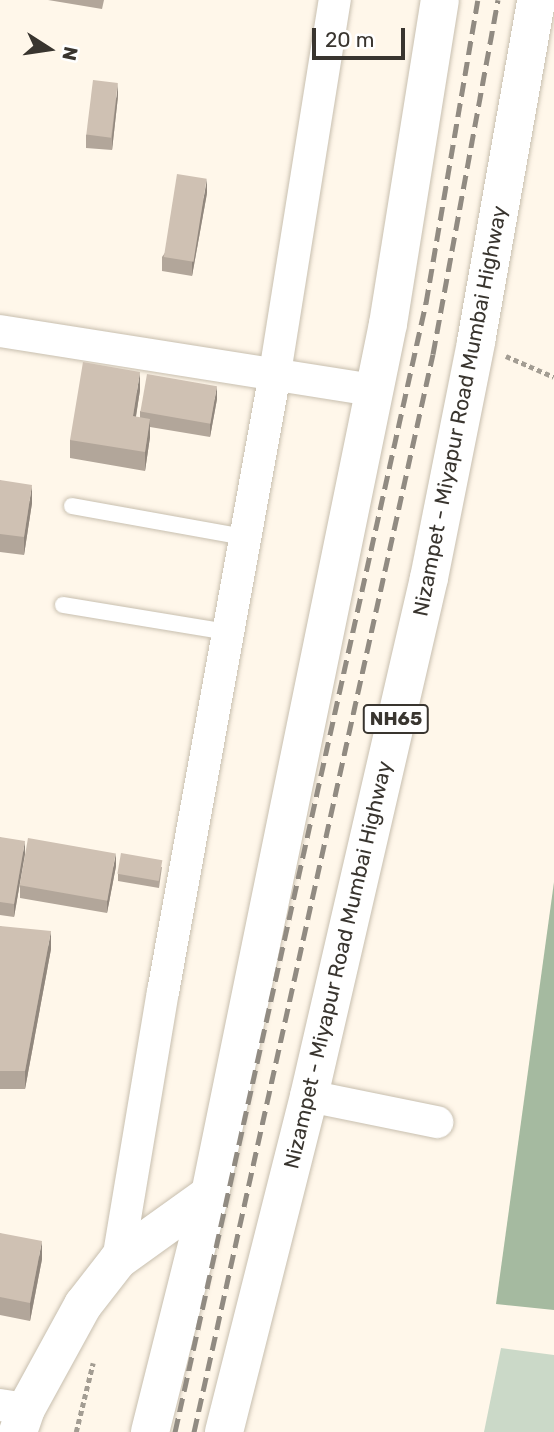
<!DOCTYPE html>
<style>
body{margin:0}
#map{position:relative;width:554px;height:1432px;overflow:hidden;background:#fff7ea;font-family:Rubik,sans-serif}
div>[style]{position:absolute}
.green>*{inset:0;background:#cbd9c8}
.forest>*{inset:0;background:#a5baa0}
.path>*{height:4.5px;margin-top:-2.25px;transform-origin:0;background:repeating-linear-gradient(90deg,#a39d93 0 5px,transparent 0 8.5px)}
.roads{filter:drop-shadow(0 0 2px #c8bfaf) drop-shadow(0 0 2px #c8bfaf)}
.service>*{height:16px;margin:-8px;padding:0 8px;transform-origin:8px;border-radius:8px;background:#fff}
.minor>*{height:32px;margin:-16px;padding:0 16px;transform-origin:16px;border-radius:16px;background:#fff}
.tertiary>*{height:38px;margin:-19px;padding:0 19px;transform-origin:19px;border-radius:19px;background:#fff}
.trunk>*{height:38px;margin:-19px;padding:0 19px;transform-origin:19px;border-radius:19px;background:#fff}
.rail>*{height:5px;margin-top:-2.5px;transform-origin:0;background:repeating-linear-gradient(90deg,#918b82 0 14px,transparent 0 21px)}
.wall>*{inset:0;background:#b2a69a}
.shaded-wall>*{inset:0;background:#91877d}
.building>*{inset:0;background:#cfc1b3;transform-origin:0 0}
span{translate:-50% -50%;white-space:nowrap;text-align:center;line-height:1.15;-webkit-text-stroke:5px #fff;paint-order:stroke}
.shield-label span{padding:2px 5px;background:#fff;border:2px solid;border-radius:5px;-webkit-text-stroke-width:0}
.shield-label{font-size:19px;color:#39352f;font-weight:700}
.street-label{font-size:21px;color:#39352f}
.north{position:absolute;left:14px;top:14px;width:70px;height:70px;-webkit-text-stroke:5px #fff;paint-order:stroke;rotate:102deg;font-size:19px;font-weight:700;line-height:28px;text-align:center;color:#39352f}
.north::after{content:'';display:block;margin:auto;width:24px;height:32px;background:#39352f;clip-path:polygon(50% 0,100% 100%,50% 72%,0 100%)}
.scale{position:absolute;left:312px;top:28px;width:93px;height:32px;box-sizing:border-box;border:4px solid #39352f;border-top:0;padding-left:9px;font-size:21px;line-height:24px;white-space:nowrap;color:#39352f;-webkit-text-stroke:5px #fff;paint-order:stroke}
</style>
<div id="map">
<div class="green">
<div style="clip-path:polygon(501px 1348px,554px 1355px,554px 1432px,484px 1432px)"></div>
</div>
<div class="forest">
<div style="clip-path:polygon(554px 882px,554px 1310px,496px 1304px)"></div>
</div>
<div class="path">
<div style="left:506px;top:356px;width:52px;rotate:23.6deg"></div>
<div style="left:76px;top:1432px;width:71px;rotate:-76.2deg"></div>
</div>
<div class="roads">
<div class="service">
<div style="left:72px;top:506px;width:176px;rotate:10.2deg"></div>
<div style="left:63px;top:605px;width:167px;rotate:9.3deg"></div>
</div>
<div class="minor">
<div style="left:0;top:331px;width:378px;rotate:9deg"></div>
<div style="left:309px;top:1096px;width:131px;rotate:11.5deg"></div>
<div style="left:118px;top:1260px;width:272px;rotate:-80.5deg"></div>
<div style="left:163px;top:992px;width:629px;rotate:-79.74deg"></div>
<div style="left:275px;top:373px;width:378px;rotate:-80.9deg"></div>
<div style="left:0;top:1405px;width:26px;rotate:9deg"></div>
</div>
<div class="tertiary">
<div style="left:18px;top:1432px;width:24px;rotate:-71deg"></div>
<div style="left:26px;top:1409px;width:119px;rotate:-61.3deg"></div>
<div style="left:83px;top:1305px;width:57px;rotate:-52.1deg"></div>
<div style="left:118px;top:1260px;width:113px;rotate:-35.7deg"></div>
</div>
<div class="trunk">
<div style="left:150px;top:1432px;width:245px;rotate:-75.9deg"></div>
<div style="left:210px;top:1194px;width:888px;rotate:-78.44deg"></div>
<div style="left:388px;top:324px;width:328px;rotate:-80.9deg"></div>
<div style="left:224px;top:1432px;width:347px;rotate:-75.8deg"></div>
<div style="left:309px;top:1096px;width:532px;rotate:-76.96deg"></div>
<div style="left:429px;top:578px;width:241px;rotate:-78.7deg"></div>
<div style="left:476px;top:342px;width:347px;rotate:-80deg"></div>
</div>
</div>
<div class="rail">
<div style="left:175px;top:1432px;width:1157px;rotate:-77.47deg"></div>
<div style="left:426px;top:303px;width:307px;rotate:-80.3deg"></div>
<div style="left:194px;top:1432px;width:1104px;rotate:-77.5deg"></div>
<div style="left:433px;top:354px;width:360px;rotate:-79.6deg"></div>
</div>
<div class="wall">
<div style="clip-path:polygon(48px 0,104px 0,102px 9px)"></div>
<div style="clip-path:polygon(118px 96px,112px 150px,86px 148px,86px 135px)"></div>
<div style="clip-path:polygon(207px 193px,192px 276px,162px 271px,162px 257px)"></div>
<div style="clip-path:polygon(140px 390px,136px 417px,140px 418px,140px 411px,217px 399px,210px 437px,150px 427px,150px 437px,145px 471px,70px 458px,70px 440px)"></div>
<div style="clip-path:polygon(0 480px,32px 503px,24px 555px,0 552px)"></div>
<div style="clip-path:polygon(0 837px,25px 854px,14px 917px,0 915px)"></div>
<div style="clip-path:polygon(116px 866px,107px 913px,20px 898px,20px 885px)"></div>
<div style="clip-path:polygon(162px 867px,159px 888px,118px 881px,118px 874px)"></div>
<div style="clip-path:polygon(0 926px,51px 949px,25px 1089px,0 1089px)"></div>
<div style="clip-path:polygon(0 1233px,42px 1259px,30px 1321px,0 1315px)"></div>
</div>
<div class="shaded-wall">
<div style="clip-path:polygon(118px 83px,118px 96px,112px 150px,112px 137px)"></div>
<div style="clip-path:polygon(207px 179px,207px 193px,192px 276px,192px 263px)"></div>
<div style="clip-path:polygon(140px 372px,140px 390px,133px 434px,133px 416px)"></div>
<div style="clip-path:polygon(217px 386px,217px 399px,210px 437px,210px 424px)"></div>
<div style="clip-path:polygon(150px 419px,150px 437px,145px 471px,145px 452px)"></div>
<div style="clip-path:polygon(32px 485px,32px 503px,24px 555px,24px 537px)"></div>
<div style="clip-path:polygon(25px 841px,25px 854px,14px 917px,14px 904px)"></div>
<div style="clip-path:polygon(116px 853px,116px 866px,107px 913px,107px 900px)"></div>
<div style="clip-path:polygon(51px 931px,51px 949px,25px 1089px,25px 1071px)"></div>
<div style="clip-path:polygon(42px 1241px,42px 1259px,30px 1321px,30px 1303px)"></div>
</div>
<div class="building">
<div style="left:93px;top:80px;width:25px;height:55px;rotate:7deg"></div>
<div style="left:177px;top:174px;width:30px;height:84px;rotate:9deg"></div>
<div style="clip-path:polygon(83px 362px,140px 372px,133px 416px,150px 419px,145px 452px,70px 440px)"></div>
<div style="left:147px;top:374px;width:71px;height:38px;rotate:10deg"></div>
<div style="clip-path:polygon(0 480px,32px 485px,24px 537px,0 534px)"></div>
<div style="clip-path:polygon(0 837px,25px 841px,14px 904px,0 902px)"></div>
<div style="left:28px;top:838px;width:89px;height:48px;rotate:10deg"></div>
<div style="left:121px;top:853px;width:42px;height:21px;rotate:10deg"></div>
<div style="clip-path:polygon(0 926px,51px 931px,25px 1071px,0 1071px)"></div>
<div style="clip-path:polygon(0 1233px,42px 1241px,30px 1303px,0 1297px)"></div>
</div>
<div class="shield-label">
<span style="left:396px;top:719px">NH65</span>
</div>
<div class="street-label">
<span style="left:460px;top:411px;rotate:-79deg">Nizampet - Miyapur Road Mumbai Highway</span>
<span style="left:338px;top:965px;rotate:-77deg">Nizampet - Miyapur Road Mumbai Highway</span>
</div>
<div class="north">N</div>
<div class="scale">20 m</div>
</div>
